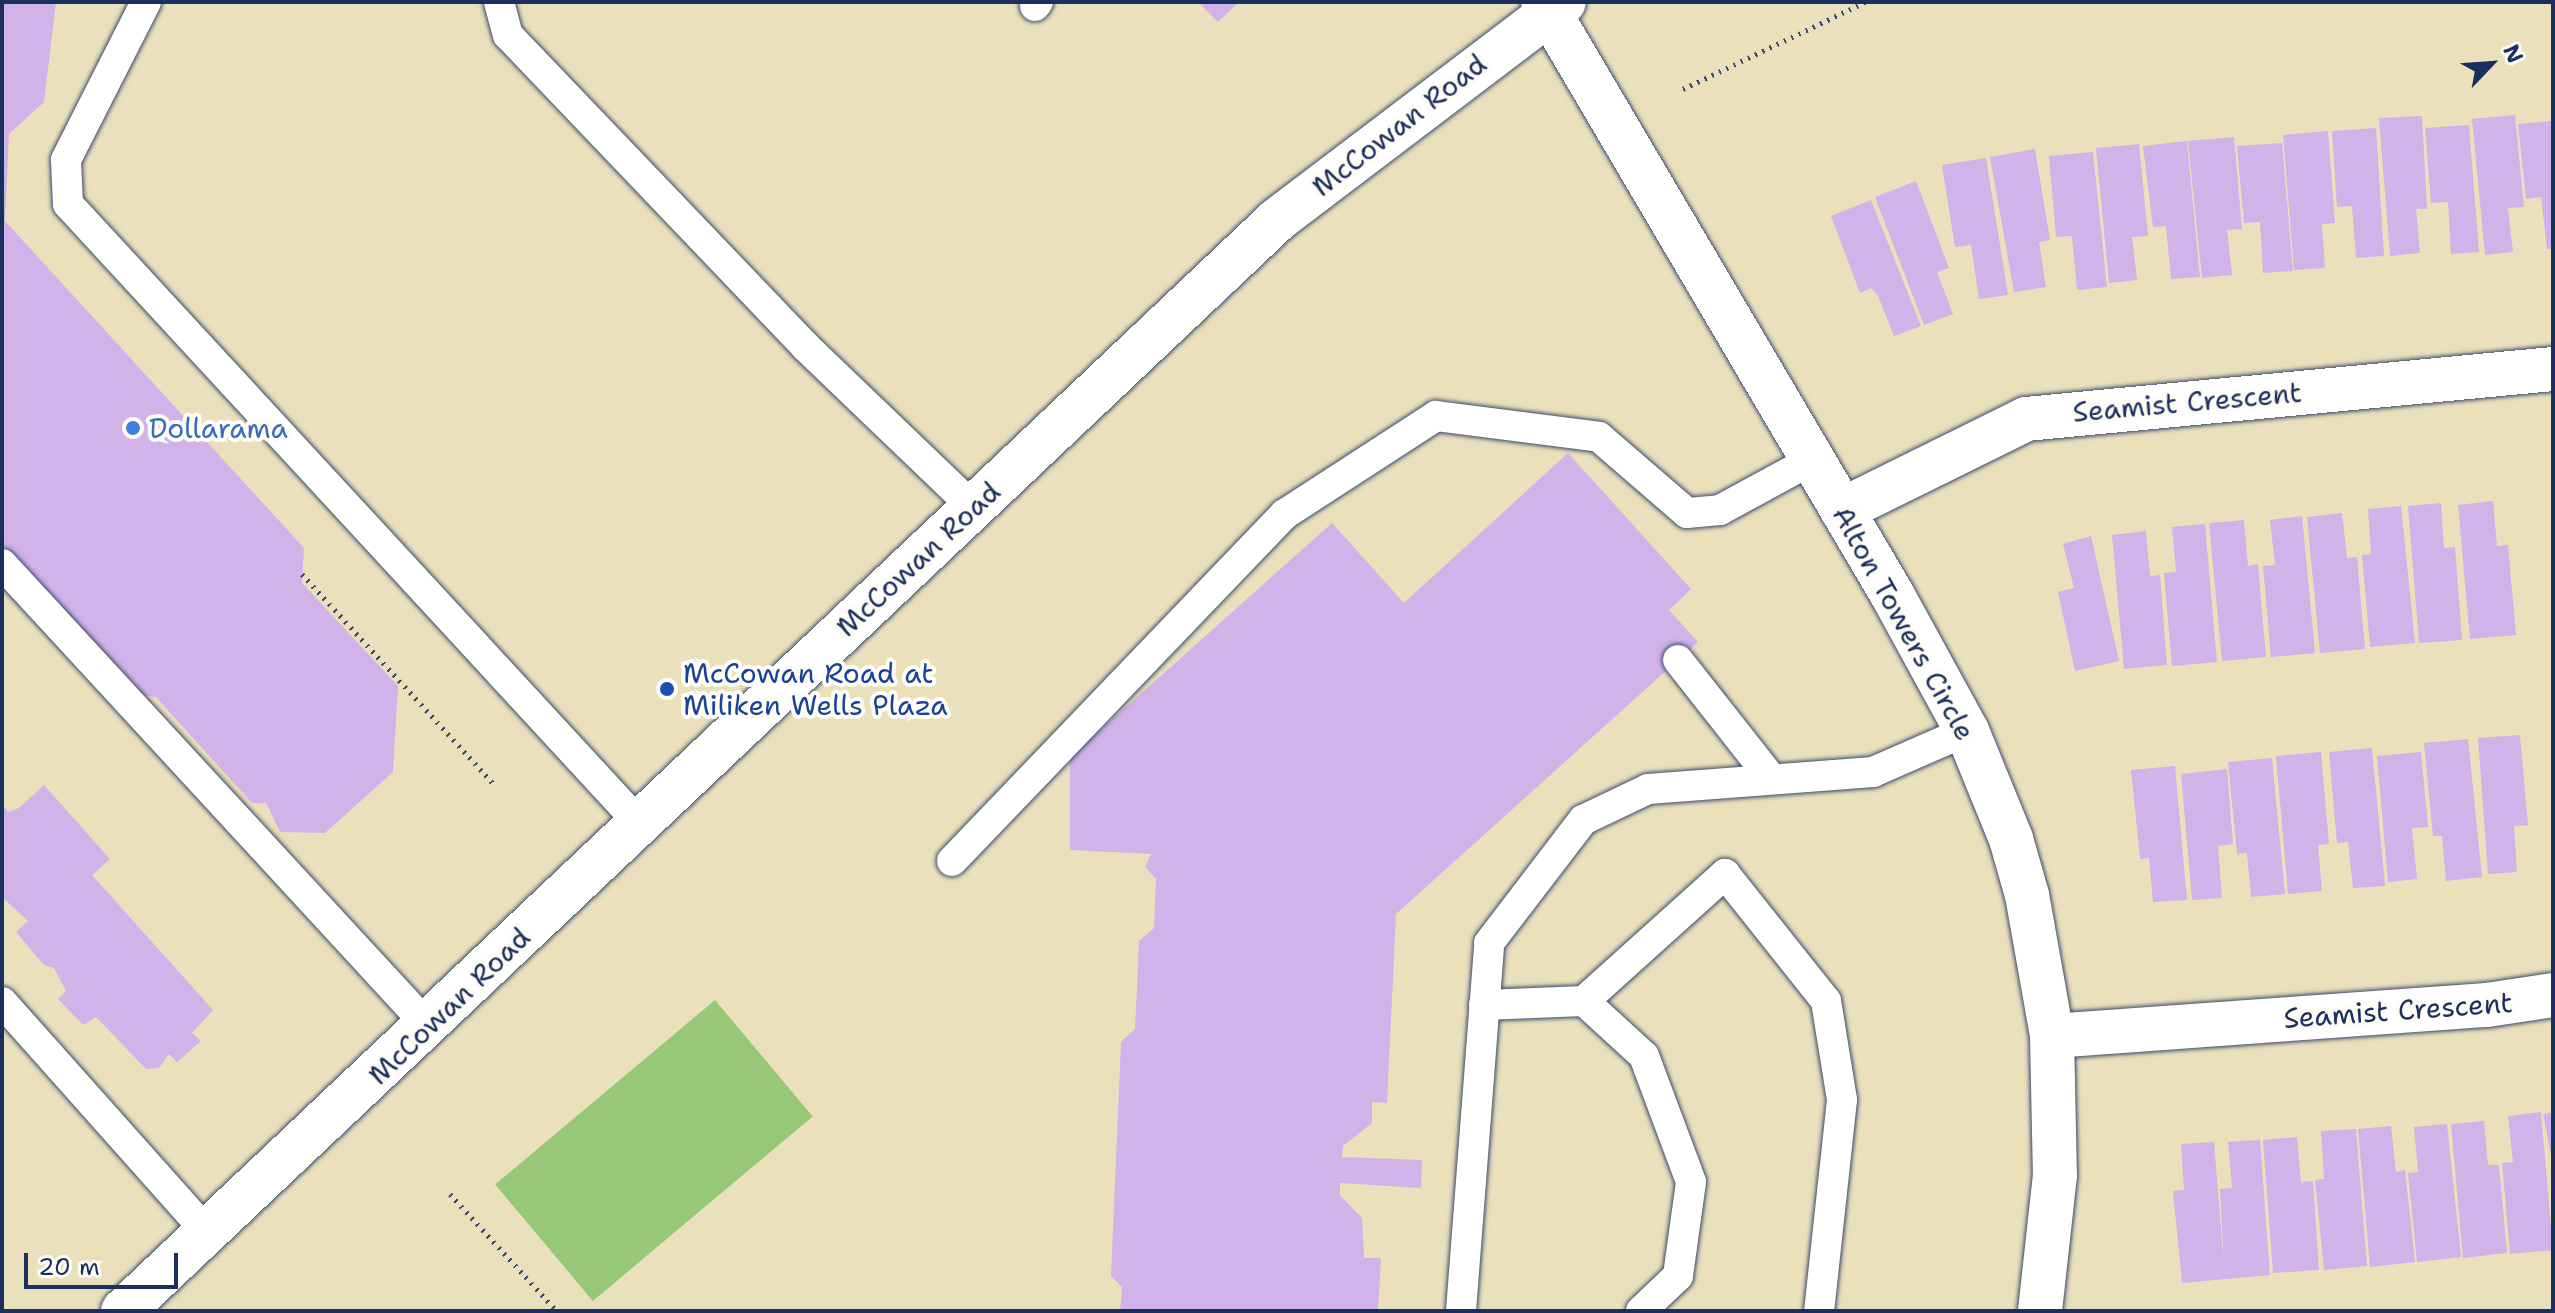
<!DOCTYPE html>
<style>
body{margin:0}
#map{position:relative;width:2555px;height:1313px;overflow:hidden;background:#eae0bc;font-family:"Shantell Sans",sans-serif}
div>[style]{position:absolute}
.green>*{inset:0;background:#97c878;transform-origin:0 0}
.building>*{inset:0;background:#d1b2e9}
.path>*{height:5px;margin-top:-2.5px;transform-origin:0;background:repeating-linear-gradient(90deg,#3a4a6c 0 2px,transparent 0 8px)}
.roads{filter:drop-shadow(0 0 2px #3a4a6c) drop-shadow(0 0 2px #3a4a6c)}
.lane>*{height:30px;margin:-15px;padding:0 15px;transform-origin:15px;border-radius:15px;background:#fff}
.street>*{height:44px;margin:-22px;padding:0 22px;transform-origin:22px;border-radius:22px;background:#fff}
.secondary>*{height:44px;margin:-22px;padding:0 22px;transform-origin:22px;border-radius:22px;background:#fff}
.dots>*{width:22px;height:22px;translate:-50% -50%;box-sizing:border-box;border:4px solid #fdfcf7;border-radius:50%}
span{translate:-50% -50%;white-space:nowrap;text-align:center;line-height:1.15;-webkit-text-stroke:8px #fdfcf7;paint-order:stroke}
.street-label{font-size:28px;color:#1b2f5e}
.shop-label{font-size:28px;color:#366cbe}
.left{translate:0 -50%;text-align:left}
.transit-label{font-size:28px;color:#164399}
.frame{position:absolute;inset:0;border:4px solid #1b2f5e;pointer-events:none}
.north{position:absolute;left:2451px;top:24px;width:80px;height:80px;-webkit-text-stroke:6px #fdfcf7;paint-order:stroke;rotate:65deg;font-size:22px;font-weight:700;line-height:32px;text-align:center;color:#1b2f5e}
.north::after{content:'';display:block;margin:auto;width:28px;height:36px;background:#1b2f5e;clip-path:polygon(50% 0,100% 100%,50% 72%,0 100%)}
.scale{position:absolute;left:24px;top:1253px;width:154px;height:36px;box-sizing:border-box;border:4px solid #1b2f5e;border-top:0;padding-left:10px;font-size:24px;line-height:28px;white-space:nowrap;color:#1b2f5e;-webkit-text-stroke:6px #fdfcf7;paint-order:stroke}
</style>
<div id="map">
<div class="green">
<div style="left:715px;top:1000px;width:152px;height:287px;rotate:50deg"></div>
</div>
<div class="building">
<div style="clip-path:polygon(2px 2px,56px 2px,44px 102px,9px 134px,5px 221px,304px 548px,302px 583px,398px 686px,393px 772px,325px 833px,280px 832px,266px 803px,252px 803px,156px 697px,139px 695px,2px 544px)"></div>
<div style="clip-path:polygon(1198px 2px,1239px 2px,1218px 22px)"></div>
<div style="clip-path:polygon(2515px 115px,2524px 207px,2508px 208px,2513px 252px,2485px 255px,2472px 119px)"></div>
<div style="clip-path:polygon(2422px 116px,2427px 209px,2416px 209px,2420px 253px,2390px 256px,2379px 118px)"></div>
<div style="clip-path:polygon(2553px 121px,2553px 249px,2547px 249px,2541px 197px,2526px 199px,2518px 124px)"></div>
<div style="clip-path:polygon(2469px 125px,2479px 252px,2451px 254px,2448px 202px,2431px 203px,2425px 128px)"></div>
<div style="clip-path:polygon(2376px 128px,2384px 256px,2356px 258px,2352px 206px,2337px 207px,2332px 131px)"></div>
<div style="clip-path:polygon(2328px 131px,2335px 223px,2322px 224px,2325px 268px,2294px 270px,2283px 135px)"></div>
<div style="clip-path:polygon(2234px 137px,2242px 229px,2227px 230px,2232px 275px,2202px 278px,2188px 141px)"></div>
<div style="clip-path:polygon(2187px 141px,2200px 277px,2171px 279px,2166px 226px,2153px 227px,2143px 146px)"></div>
<div style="clip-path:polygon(2282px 143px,2293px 271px,2263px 273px,2260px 222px,2244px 223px,2237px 146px)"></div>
<div style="clip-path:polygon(2139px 144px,2148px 236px,2132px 237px,2137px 280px,2109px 283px,2096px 148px)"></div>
<div style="clip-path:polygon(2035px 149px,2050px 240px,2039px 242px,2046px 287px,2014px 292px,1990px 157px)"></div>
<div style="clip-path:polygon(2093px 152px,2107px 287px,2077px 290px,2072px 236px,2056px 237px,2049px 156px)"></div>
<div style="clip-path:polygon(1986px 158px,2008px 295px,1979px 299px,1971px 245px,1955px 247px,1942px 165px)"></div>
<div style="clip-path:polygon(1916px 181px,1949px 268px,1937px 272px,1953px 314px,1924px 325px,1875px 197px)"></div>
<div style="clip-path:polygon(1871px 200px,1921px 326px,1894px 336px,1878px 296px,1871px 288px,1860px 293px,1831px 216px)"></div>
<div style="clip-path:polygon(1568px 453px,1691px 589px,1669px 610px,1698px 642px,1396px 914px,1387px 1103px,1372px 1102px,1372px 1123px,1343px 1146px,1342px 1157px,1422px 1160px,1421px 1188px,1340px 1183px,1340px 1195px,1362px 1218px,1364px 1258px,1381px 1258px,1378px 1311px,1120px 1311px,1122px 1287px,1111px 1276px,1121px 1042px,1135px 1029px,1139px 941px,1154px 928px,1156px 879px,1145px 867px,1151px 854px,1070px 850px,1070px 757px,1332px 523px,1404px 603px)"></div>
<div style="clip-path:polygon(2493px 501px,2497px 546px,2508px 545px,2516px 635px,2470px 639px,2458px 505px)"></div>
<div style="clip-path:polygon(2441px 503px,2444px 548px,2455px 547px,2462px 640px,2419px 643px,2408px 506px)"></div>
<div style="clip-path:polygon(2401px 506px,2415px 643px,2370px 647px,2362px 555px,2371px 554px,2368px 509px)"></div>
<div style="clip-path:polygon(2342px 513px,2347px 558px,2357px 557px,2365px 649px,2320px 653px,2307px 517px)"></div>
<div style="clip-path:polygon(2302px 516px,2315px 653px,2271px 657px,2263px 566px,2275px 565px,2270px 520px)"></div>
<div style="clip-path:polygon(2244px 520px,2248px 566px,2258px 564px,2266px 657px,2222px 661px,2209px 523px)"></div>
<div style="clip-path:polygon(2205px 524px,2217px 662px,2172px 666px,2164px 573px,2176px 572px,2172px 527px)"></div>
<div style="clip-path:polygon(2146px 531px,2150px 576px,2160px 575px,2167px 665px,2124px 669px,2112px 535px)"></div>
<div style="clip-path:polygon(2091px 536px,2119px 661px,2075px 671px,2058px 592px,2074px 588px,2063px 544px)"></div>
<div style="clip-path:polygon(2520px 735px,2528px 825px,2514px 826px,2517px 872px,2488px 874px,2478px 738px)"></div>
<div style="clip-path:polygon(2468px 739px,2482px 877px,2446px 881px,2442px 836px,2433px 836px,2424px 743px)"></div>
<div style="clip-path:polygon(2372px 748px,2385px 886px,2353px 888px,2348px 842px,2337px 843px,2329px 752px)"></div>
<div style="clip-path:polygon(2321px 752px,2329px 844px,2318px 845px,2322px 891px,2288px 894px,2276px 756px)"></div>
<div style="clip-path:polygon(2421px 752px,2428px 827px,2412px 828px,2417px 879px,2388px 882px,2377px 756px)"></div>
<div style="clip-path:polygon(2272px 758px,2285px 894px,2251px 897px,2247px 853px,2237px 854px,2228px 762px)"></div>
<div style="clip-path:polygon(2175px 766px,2187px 900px,2153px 902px,2149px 858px,2140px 859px,2131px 770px)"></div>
<div style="clip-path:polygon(2227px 769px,2233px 844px,2218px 846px,2222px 898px,2192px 900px,2181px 774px)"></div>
<div style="clip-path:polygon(44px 785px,110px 859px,92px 875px,213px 1010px,192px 1033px,201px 1041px,177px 1062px,169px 1054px,159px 1068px,146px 1069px,96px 1017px,83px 1025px,58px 999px,66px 991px,54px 968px,44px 965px,16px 932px,28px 921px,2px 897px,2px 804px,8px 812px,19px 808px)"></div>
<div style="clip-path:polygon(2541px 1112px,2553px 1250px,2510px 1254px,2502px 1163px,2513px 1162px,2508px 1116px)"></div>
<div style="clip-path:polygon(2553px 1112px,2553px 1160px,2552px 1160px,2543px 1114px)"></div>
<div style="clip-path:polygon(2484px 1121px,2488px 1165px,2499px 1165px,2507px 1253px,2463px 1258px,2451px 1124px)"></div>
<div style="clip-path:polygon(2447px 1124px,2461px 1257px,2417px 1262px,2408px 1173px,2418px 1172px,2414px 1127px)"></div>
<div style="clip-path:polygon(2391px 1126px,2396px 1172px,2405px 1170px,2415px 1262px,2370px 1267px,2358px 1129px)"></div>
<div style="clip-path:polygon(2356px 1129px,2367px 1266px,2324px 1270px,2315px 1180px,2324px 1179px,2321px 1131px)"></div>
<div style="clip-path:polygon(2297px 1137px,2301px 1182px,2313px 1181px,2319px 1270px,2273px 1273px,2263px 1140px)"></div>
<div style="clip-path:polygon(2260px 1140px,2270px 1275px,2182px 1283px,2173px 1191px,2184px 1190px,2181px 1144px,2214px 1142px,2224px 1266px,2220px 1189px,2232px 1188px,2228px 1142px)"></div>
</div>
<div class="path">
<div style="left:1683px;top:89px;width:202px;rotate:-25.5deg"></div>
<div style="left:302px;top:574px;width:286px;rotate:47.6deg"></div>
<div style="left:450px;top:1194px;width:159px;rotate:47.6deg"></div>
</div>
<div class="roads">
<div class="lane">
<div style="left:146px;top:2px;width:177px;rotate:116.9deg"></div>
<div style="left:66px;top:160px;width:44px;rotate:87.4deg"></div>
<div style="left:68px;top:204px;width:842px;rotate:47.31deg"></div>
<div style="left:499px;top:2px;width:34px;rotate:75deg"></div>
<div style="left:508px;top:35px;width:430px;rotate:46.3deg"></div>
<div style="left:805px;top:346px;width:233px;rotate:43.8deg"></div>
<div style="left:1035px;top:6px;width:5px;rotate:-53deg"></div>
<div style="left:2px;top:564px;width:626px;rotate:47.33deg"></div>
<div style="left:1678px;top:660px;width:149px;rotate:51.8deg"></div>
<div style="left:952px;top:861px;width:481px;rotate:-46.2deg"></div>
<div style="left:1285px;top:514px;width:180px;rotate:-33deg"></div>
<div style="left:1436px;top:416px;width:164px;rotate:7.3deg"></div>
<div style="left:1599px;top:437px;width:116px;rotate:40.8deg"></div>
<div style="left:1687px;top:513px;width:33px;rotate:-5deg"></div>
<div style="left:1720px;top:510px;width:105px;rotate:-28.5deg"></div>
<div style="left:1584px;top:1001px;width:190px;rotate:-42deg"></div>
<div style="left:1725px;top:874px;width:162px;rotate:51.5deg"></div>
<div style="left:1826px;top:1001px;width:100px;rotate:80.8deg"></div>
<div style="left:1842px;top:1100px;width:212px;rotate:96.2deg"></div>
<div style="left:2px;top:1002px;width:308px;rotate:48.3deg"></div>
<div style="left:1484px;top:1005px;width:100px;rotate:-2.3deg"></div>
<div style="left:1584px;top:1001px;width:81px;rotate:42.5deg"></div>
<div style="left:1644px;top:1056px;width:134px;rotate:69.5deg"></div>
<div style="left:1691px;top:1182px;width:95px;rotate:97.9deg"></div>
<div style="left:1678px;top:1276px;width:51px;rotate:136.6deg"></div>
<div style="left:1461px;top:1311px;width:369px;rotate:-85.6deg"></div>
<div style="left:1489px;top:943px;width:155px;rotate:-52.6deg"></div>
<div style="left:1583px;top:820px;width:72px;rotate:-25.5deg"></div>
<div style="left:1648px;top:789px;width:226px;rotate:-4.3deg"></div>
<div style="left:1873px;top:772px;width:103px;rotate:-23.6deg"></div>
</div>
<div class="street">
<div style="left:1842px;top:510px;width:205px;rotate:-26.3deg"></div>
<div style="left:2026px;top:419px;width:529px;rotate:-5.42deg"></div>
<div style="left:2052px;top:1036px;width:436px;rotate:-4.1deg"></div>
<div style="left:2487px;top:1005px;width:67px;rotate:-8.6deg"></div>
</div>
<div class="secondary">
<div style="left:1543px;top:2px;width:689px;rotate:59.49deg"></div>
<div style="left:1893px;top:596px;width:154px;rotate:61.3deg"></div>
<div style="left:1967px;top:731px;width:117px;rotate:67.8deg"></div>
<div style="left:2011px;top:839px;width:58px;rotate:74.1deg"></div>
<div style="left:2027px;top:895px;width:143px;rotate:79.9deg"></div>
<div style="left:2052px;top:1036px;width:139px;rotate:88.8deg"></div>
<div style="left:2055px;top:1175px;width:137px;rotate:96.3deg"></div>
<div style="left:123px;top:1311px;width:1588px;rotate:-43.39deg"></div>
<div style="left:1277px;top:220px;width:360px;rotate:-37.2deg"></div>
</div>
</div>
<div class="dots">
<div style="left:133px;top:428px;background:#3f7fe0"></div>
<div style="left:667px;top:689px;background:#1a4fb4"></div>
</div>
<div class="street-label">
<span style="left:1399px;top:125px;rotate:-38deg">McCowan Road</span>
<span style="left:2187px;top:402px;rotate:-5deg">Seamist Crescent</span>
<span style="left:918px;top:559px;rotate:-43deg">McCowan Road</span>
<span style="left:1904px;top:623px;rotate:61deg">Alton Towers Circle</span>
<span style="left:449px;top:1006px;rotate:-44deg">McCowan Road</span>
<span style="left:2398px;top:1010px;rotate:-4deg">Seamist Crescent</span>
</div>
<div class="shop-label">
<span class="left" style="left:149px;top:428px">Dollarama</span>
</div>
<div class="transit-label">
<span class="left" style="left:683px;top:689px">McCowan Road at<br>Miliken Wells Plaza</span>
</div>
<div class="frame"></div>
<div class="north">N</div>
<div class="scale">20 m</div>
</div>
